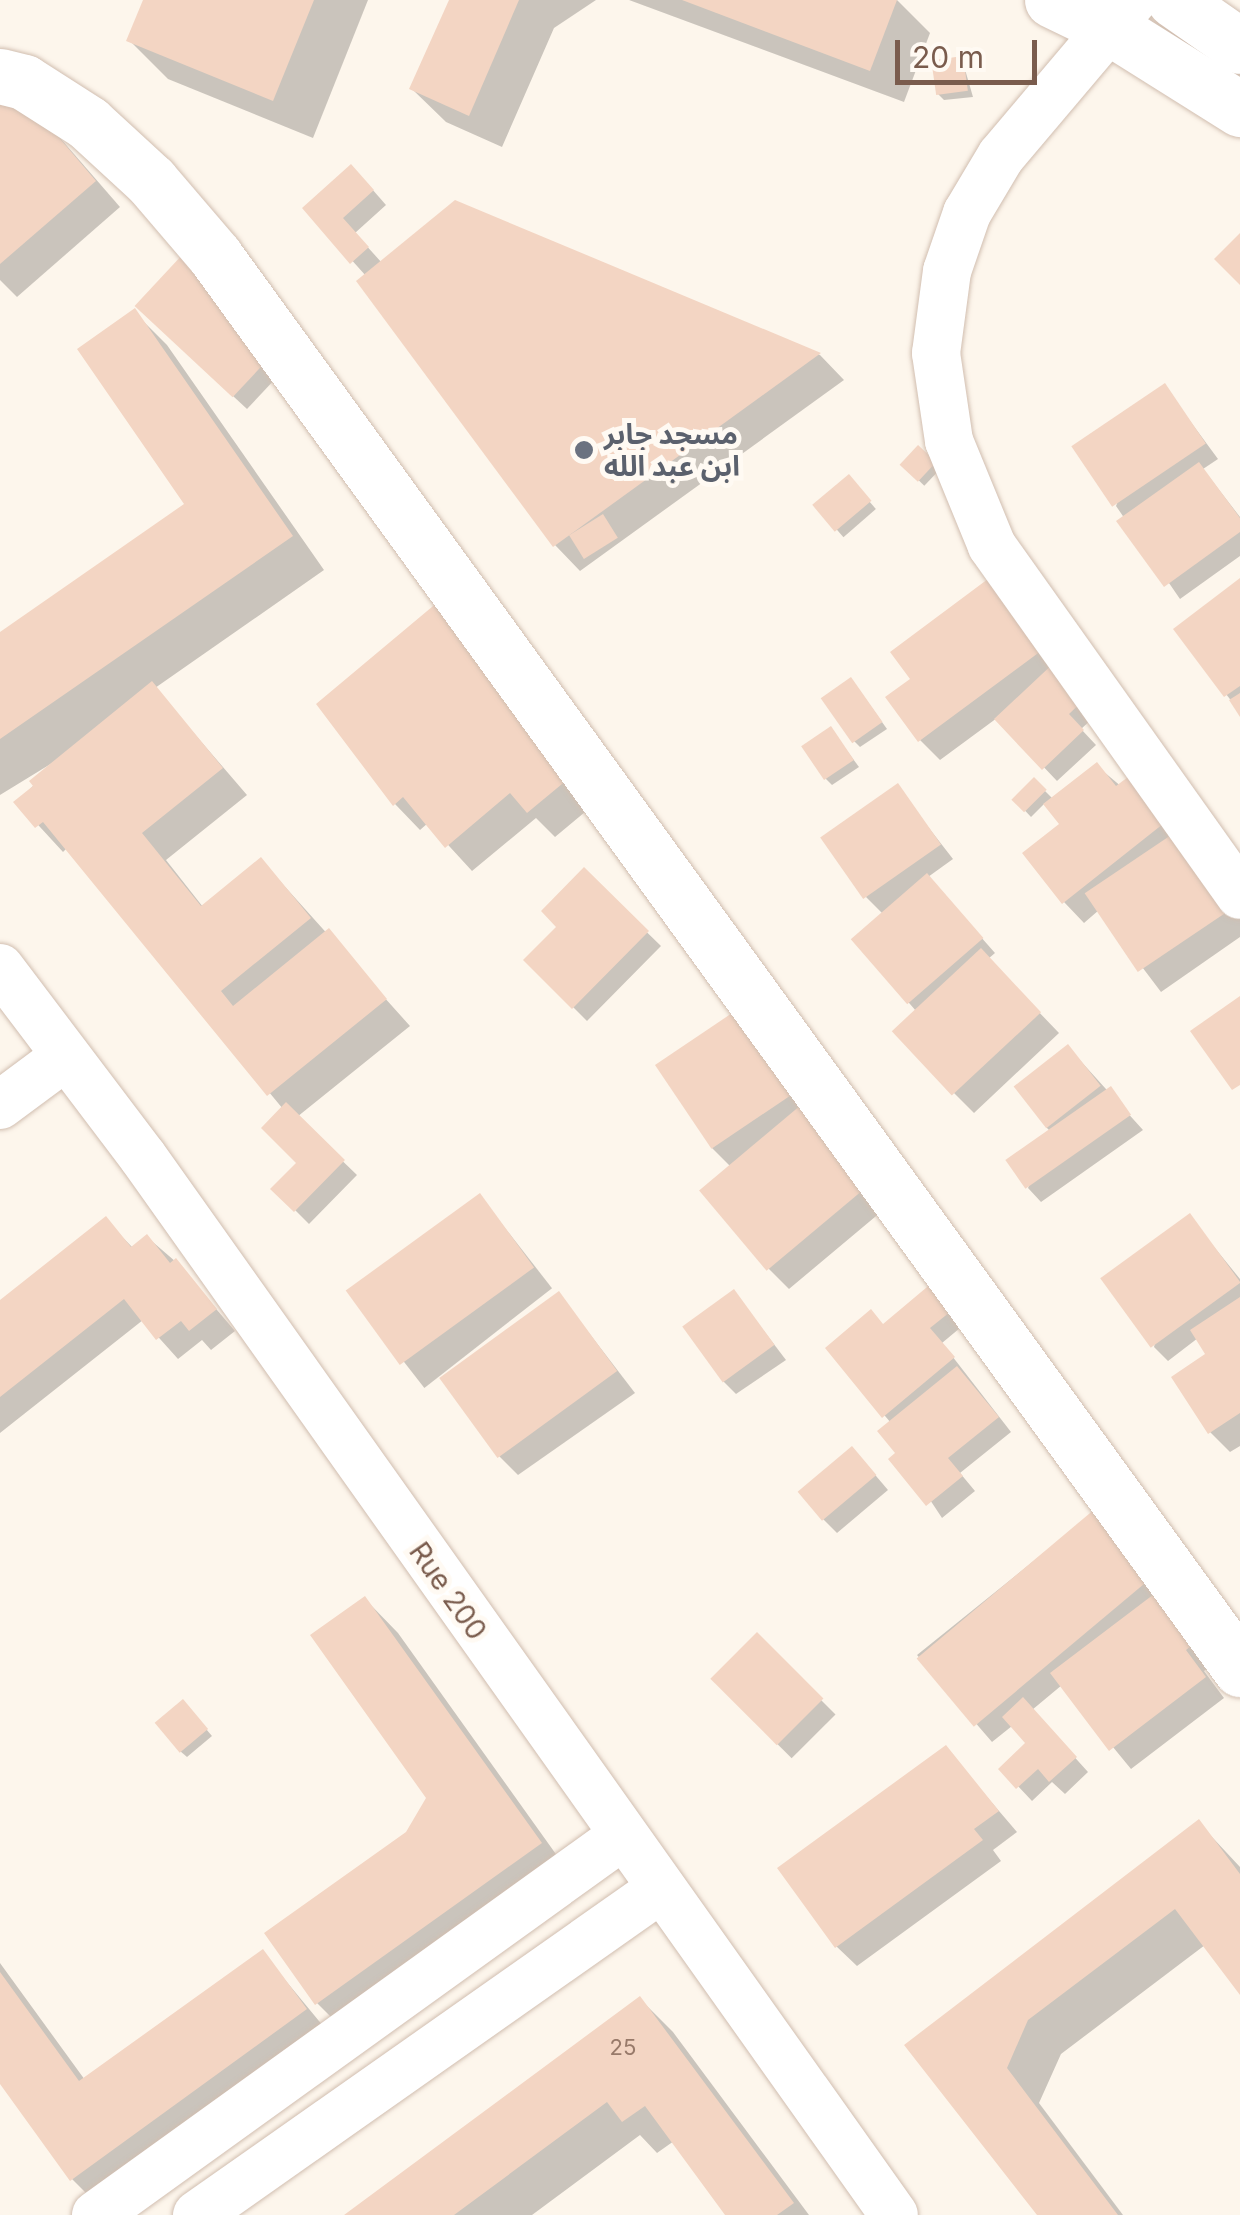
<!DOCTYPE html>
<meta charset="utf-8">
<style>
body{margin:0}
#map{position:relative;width:1240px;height:2215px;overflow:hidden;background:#fdf6ec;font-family:Inter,"Noto Sans Arabic",sans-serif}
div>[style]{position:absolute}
.shadow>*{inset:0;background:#0003;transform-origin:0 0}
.building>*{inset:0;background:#f3d5c3;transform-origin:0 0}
.roads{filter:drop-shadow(0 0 2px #d1beb0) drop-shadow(0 0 2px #d1beb0)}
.minor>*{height:48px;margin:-24px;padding:0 24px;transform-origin:24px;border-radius:24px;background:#fff}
.tertiary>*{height:55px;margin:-27.5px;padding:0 27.5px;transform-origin:27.5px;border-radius:27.5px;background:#fff}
.secondary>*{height:55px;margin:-27.5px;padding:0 27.5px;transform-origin:27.5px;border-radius:27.5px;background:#fff}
.dots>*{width:28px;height:28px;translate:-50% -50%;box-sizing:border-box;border:5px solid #fffaf3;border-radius:50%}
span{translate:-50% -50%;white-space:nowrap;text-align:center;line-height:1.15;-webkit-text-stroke:10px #fffaf3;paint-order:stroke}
.number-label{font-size:22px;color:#987a6a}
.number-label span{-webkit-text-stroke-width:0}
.worship-label{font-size:28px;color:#5b616d;font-weight:700}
.left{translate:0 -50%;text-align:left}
.street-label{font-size:28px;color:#7a5c4d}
.scale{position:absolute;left:895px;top:40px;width:142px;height:45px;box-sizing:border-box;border:5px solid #7a5c4d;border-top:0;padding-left:12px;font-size:30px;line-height:35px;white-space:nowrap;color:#7a5c4d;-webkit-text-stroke:8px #fffaf3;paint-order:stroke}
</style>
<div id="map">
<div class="shadow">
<div style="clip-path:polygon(146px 0,368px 0,313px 138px,168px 79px,129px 40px)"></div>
<div style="clip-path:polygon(451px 0,596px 0,554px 28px,502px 147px,446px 122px,412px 89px)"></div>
<div style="clip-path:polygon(629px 0,897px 0,930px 33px,904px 102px)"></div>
<div style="clip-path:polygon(962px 59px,973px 97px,944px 100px,938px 94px)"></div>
<div style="clip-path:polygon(0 104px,41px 116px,120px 207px,17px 297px,0 280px)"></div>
<div style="clip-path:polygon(365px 181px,386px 205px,355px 233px,382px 263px,455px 203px,820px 355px,844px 380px,580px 571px,555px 545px,366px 276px,305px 208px)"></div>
<div style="clip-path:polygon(134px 312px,167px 345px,324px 570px,155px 688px,247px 795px,166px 860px,203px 907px,261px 860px,410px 1026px,297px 1117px,357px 1175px,309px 1224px,274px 1189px,300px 1163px,283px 1109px,67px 848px,63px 852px,17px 802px,62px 757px,0 795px,0 635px,188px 505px)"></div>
<div style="clip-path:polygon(151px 320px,293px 360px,247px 409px)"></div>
<div style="clip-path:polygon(1165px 387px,1218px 459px,1203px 469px,1240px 517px,1240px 556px,1180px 599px,1116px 506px)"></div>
<div style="left:918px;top:449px;width:30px;height:22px;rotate:44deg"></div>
<div style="left:849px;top:478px;width:41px;height:43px;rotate:49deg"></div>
<div style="clip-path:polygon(1240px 581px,1240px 712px,1176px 630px)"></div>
<div style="clip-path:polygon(1016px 596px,1102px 710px,1081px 729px,1096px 745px,1057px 781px,997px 718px,940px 760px,920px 740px)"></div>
<div style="clip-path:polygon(857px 687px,887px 729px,860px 747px,854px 741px)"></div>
<div style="clip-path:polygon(319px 704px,615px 787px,555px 837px,536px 818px,472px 871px,428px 823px,420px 830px,395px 804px)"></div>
<div style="clip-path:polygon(831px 729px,859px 767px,832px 785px,826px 779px)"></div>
<div style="clip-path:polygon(1097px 766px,1200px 853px,1240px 912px,1240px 937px,1161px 992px,1099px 910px,1084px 923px,1064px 902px,1062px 824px,1045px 803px,1031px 817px,1014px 799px,1034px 780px,1053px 799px)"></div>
<div style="clip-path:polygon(897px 787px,953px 859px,928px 877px,995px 953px,988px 959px,1059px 1033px,974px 1113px,954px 1093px,916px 1011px,854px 939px,883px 914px,866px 897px)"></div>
<div style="clip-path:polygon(584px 871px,661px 946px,587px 1021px,526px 960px,560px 927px)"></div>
<div style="clip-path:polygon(747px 1006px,900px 1196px,789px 1289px,769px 1269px,731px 1167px,712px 1148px)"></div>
<div style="clip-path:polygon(1068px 1047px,1143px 1130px,1041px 1202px,1028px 1188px,1051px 1132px,1046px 1127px)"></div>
<div style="left:480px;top:1196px;width:117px;height:162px;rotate:52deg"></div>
<div style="clip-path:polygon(1189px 1216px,1240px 1279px,1240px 1446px,1230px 1452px,1210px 1432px,1209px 1355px,1198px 1338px,1168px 1361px,1154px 1347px)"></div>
<div style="clip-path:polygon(106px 1220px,133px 1248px,147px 1237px,176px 1262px,235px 1331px,211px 1350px,202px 1340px,178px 1359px,143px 1320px,0 1433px,0 1304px)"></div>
<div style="clip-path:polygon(933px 1285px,966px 1323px,942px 1343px,1011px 1432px,960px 1473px,975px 1491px,942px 1518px,899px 1453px,891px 1423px,828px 1349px,884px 1326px)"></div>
<div style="clip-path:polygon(734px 1292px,786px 1360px,736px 1394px,722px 1380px)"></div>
<div style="clip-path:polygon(559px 1294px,635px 1393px,518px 1475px,498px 1455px)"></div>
<div style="clip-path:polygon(865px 1463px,888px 1490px,837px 1533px,823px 1519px)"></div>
<div style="clip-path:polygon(1102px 1506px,1222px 1657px,1204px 1671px,1224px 1698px,1131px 1769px,1062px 1685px,1032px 1710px,1088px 1772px,1065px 1794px,1052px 1782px,1032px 1801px,1002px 1769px,1029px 1744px,1012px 1726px,992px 1742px,917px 1655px)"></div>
<div style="clip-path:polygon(365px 1599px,398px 1633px,573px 1878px,350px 2036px,317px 2003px,429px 1798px)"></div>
<div style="left:757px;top:1636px;width:111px;height:62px;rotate:45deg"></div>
<div style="clip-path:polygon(189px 1709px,212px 1736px,187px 1757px,180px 1751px)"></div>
<div style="clip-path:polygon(946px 1749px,1017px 1832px,993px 1850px,1001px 1861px,857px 1966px,836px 1946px)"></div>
<div style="clip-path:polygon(1198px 1822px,1240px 1867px,1240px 1991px,1205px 1945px,1061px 2054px,1039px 2103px,1123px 2215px,1040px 2215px,908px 2045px)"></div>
<div style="clip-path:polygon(262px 1952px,338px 2044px,105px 2212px,72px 2179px,0 2080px,0 1963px,85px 2080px)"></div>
<div style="clip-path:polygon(640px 1999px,673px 2032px,809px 2215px,729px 2215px,674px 2141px,657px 2153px,640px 2135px,532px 2215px,349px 2215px)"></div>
</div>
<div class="building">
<div style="clip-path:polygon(143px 0,314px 0,273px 101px,126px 41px)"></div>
<div style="clip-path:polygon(449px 0,519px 0,469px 116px,409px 89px)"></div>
<div style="clip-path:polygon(682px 0,897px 0,870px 71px)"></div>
<div style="left:963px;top:56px;width:35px;height:32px;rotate:82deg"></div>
<div style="clip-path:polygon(16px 87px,96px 181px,0 264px,0 101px)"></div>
<div style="clip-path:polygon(351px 164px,374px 190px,343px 218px,369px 247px,350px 264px,302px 208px)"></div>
<div style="clip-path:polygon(455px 200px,821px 353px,553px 547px,356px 281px)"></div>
<div style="clip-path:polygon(1240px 233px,1240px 285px,1214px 259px)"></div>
<div style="left:183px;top:254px;width:134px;height:71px;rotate:43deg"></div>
<div style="clip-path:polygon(135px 308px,293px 536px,0 739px,0 632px,184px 504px,77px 349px)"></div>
<div style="left:1165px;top:383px;width:73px;height:113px;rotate:56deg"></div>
<div style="left:918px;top:445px;width:25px;height:27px;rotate:43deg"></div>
<div style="clip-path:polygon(1199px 462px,1240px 518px,1240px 532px,1164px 587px,1116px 521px)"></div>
<div style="left:849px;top:474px;width:35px;height:48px;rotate:50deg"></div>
<div style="left:603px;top:514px;width:28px;height:40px;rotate:58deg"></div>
<div style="clip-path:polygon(996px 573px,1049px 645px,918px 742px,885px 697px,910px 679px,890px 652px)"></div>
<div style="clip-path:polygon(1240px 578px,1240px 686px,1224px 697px,1173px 629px)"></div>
<div style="clip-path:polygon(451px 591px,591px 760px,527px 813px,510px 793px,445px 848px,403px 797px,393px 806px,316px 704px)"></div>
<div style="clip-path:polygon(1057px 660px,1090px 694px,1069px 714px,1084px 730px,1042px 770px,994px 719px)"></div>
<div style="left:851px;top:677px;width:55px;height:37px;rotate:55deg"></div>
<div style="clip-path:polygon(152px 681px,223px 768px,142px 833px,201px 906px,261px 857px,311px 918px,221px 991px,233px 1006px,329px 928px,387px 999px,267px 1096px,43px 822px,35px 828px,13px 802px,33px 786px,29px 781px)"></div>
<div style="clip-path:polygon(1240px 693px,1240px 717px,1229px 700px)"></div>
<div style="left:831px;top:726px;width:41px;height:36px;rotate:56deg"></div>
<div style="clip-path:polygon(1097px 762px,1116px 786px,1132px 774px,1168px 820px,1062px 904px,1022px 853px,1059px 824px,1043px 804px)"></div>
<div style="left:1034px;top:777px;width:18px;height:32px;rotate:45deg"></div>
<div style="left:898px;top:783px;width:75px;height:95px;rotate:55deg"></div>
<div style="left:1180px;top:829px;width:95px;height:115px;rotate:56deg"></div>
<div style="clip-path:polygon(584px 867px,649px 931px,572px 1009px,523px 960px,556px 927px,541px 911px)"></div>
<div style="left:927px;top:873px;width:86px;height:101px;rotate:49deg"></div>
<div style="left:981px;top:948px;width:88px;height:122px;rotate:47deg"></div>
<div style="clip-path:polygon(1240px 996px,1240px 1085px,1232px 1090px,1190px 1031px)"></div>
<div style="left:747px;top:1003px;width:101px;height:111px;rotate:56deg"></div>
<div style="left:1068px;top:1044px;width:53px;height:69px;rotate:52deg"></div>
<div style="left:1111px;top:1086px;width:35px;height:129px;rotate:55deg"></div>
<div style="left:814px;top:1094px;width:105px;height:150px;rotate:50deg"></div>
<div style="clip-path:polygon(286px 1102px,345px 1160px,294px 1212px,270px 1189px,296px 1163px,261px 1128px)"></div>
<div style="left:480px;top:1193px;width:92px;height:166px;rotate:54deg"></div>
<div style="left:1190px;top:1213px;width:86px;height:111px;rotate:54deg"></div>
<div style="clip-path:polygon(106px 1216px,131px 1247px,147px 1234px,170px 1263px,176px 1258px,217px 1309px,189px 1331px,181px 1321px,156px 1340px,124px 1299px,0 1397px,0 1300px)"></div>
<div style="clip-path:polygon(933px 1282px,955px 1308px,930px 1328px,955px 1357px,882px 1418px,825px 1348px,871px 1309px,883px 1324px)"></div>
<div style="left:734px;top:1289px;width:69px;height:64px;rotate:54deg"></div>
<div style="left:559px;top:1291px;width:99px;height:148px;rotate:54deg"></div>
<div style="clip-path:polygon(1240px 1297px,1240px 1413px,1208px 1434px,1171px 1377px,1205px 1354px,1190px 1330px)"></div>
<div style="clip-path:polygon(957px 1366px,999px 1417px,948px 1458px,963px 1476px,926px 1506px,888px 1459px,895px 1453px,877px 1431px)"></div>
<div style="left:852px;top:1446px;width:38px;height:71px;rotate:50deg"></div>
<div style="left:1102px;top:1503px;width:89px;height:242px;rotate:50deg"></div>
<div style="clip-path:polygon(1166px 1585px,1204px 1636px,1186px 1650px,1206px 1677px,1109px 1751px,1050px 1673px)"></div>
<div style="clip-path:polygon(365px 1596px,542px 1843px,315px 2005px,264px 1933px,406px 1832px,426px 1798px,310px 1635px)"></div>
<div style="left:757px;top:1632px;width:94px;height:66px;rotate:45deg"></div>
<div style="clip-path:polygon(1023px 1697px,1077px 1757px,1049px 1782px,1038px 1769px,1016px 1789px,998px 1769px,1025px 1743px,1002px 1717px)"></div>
<div style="left:183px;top:1699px;width:39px;height:37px;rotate:50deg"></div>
<div style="clip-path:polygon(946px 1745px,999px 1811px,974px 1829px,983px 1840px,835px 1948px,777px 1868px)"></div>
<div style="clip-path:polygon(1199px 1819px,1240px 1874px,1240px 1995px,1175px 1909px,1028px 2020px,1007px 2068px,1118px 2215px,1037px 2215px,904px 2045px)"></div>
<div style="clip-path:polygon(263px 1949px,307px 2009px,70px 2181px,0 2084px,0 1972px,79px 2081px)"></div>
<div style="clip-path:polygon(640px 1996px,794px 2203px,777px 2215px,725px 2215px,645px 2106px,622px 2122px,607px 2102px,454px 2215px,344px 2215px)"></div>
</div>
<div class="roads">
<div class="minor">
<div style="left:1133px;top:0;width:204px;rotate:130.2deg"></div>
<div style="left:1001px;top:156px;width:66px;rotate:120.8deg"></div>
<div style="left:967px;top:213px;width:61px;rotate:109deg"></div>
<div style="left:947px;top:271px;width:83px;rotate:97.6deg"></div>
<div style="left:936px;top:353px;width:89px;rotate:81.6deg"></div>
<div style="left:949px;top:441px;width:113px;rotate:67.7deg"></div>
<div style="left:992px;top:546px;width:428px;rotate:54.6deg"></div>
<div style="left:0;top:968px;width:237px;rotate:52.9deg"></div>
<div style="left:143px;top:1157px;width:1297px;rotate:54.63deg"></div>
<div style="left:0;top:1105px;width:82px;rotate:-36.6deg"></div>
<div style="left:96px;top:2215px;width:647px;rotate:-35.75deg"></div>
<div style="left:197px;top:2215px;width:565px;rotate:-35.12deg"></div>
</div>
<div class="tertiary">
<div style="left:0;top:76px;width:25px;rotate:14deg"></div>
<div style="left:24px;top:82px;width:76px;rotate:32.6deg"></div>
<div style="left:88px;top:123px;width:86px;rotate:42.6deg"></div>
<div style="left:151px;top:181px;width:99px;rotate:49.5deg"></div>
<div style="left:215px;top:256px;width:1746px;rotate:54.04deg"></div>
</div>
<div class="secondary">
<div style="left:1052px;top:0;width:69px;rotate:25.8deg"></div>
<div style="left:1114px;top:30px;width:149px;rotate:32.1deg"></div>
<div style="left:1174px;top:0;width:80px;rotate:34.9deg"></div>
</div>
</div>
<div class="dots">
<div style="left:584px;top:450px;background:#6b7280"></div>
</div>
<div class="number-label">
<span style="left:623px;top:2048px">25</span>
</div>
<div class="worship-label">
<span class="left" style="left:604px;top:450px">مسجد جابر<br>ابن عبد الله</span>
</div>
<div class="street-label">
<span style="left:448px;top:1591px;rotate:55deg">Rue 200</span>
</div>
<div class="scale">20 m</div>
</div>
